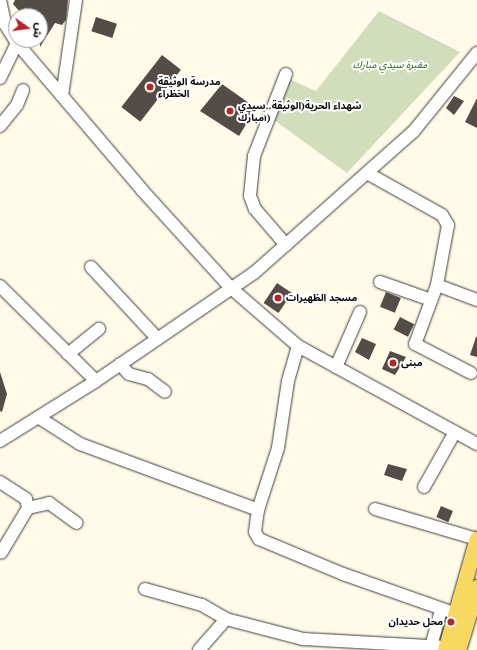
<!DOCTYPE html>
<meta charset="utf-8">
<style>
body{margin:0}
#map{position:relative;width:477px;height:650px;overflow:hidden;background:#fffbe8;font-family:"PT Serif","Noto Sans Arabic",serif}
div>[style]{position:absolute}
.cemetery>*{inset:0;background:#d2debb}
.building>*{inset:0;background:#534c47;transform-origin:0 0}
.roads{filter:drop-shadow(0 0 1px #3d3d3d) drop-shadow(0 0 1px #3d3d3d)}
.minor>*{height:12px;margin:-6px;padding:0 6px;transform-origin:6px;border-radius:6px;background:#fff}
.major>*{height:15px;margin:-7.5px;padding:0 7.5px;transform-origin:7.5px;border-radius:7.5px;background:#f7d860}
.dots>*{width:11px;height:11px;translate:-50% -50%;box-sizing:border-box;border:2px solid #fff;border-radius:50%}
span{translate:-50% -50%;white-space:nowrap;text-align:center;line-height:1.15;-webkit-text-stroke:4px #fff;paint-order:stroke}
.park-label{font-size:10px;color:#28601d;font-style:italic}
.poi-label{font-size:10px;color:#0a0a0a;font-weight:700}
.left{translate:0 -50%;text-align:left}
.right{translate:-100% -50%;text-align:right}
.north{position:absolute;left:8px;top:8px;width:40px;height:40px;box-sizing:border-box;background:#fff;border:1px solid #9d9d9d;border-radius:50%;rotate:104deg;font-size:11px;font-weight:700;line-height:16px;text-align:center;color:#0a0a0a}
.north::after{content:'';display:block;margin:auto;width:14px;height:18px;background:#b82527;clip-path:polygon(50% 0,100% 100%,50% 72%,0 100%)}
</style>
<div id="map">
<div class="cemetery">
<div style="clip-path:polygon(379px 11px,460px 52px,347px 173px,274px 120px,289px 79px,316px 91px)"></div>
</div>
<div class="building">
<div style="clip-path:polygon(15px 0,68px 0,66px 20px,62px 25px,55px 23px,40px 47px,40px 16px,25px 8px,21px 13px,13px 4px)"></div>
<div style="left:96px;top:17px;width:22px;height:15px;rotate:18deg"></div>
<div style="left:162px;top:55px;width:24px;height:66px;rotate:38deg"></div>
<div style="clip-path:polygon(222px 84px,256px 108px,239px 136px,200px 111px)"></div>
<div style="clip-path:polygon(454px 96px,464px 101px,454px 115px,446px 108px)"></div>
<div style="clip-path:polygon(477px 98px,477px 128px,465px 122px)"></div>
<div style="left:277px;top:283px;width:18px;height:24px;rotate:34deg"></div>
<div style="left:386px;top:292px;width:16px;height:16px;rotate:22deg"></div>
<div style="left:400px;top:317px;width:16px;height:14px;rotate:27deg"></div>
<div style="clip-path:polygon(476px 337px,477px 337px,477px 357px,470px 355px)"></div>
<div style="clip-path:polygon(362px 338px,376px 344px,369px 360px,355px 352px)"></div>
<div style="clip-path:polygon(390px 351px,406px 357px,395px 375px,382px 369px)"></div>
<div style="clip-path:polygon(0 372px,7px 394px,2px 412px,0 411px)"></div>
<div style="clip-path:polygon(388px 464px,407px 469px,402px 481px,384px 475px)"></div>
<div style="left:441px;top:506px;width:13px;height:12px;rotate:23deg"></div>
</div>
<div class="roads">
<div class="minor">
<div style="left:0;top:0;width:25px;rotate:78deg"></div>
<div style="left:5px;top:24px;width:22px;rotate:58deg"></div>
<div style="left:17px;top:43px;width:193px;rotate:49.6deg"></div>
<div style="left:142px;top:190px;width:132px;rotate:47.8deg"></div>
<div style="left:231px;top:288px;width:89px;rotate:40.9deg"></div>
<div style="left:298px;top:346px;width:204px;rotate:28.7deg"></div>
<div style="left:0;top:78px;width:39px;rotate:-64deg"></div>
<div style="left:62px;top:96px;width:97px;rotate:-81.7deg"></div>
<div style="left:0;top:126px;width:27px;rotate:-51deg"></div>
<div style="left:17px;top:105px;width:16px;rotate:-68deg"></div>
<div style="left:367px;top:173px;width:86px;rotate:29.2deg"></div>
<div style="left:442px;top:215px;width:12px;rotate:59deg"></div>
<div style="left:448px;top:225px;width:61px;rotate:100.4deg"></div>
<div style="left:437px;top:285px;width:63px;rotate:110.4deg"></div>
<div style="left:415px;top:344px;width:63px;rotate:27.4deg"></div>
<div style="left:286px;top:245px;width:48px;rotate:-130.7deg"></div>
<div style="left:255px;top:209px;width:14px;rotate:-111deg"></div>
<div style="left:250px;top:196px;width:40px;rotate:-84.3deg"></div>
<div style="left:254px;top:156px;width:88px;rotate:-68.7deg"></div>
<div style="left:91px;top:267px;width:97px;rotate:47.1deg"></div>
<div style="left:380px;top:282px;width:54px;rotate:19.4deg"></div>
<div style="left:437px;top:285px;width:43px;rotate:20.6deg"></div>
<div style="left:0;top:286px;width:135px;rotate:44.7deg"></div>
<div style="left:298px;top:346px;width:36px;rotate:106deg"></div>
<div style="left:288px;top:381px;width:68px;rotate:98.5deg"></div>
<div style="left:278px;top:448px;width:65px;rotate:107.9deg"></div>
<div style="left:258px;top:510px;width:22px;rotate:98deg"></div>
<div style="left:255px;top:532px;width:8px;rotate:60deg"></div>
<div style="left:259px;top:539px;width:91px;rotate:22.6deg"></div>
<div style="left:343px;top:574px;width:118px;rotate:19.4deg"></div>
<div style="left:68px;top:354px;width:40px;rotate:-39deg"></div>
<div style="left:120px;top:364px;width:13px;rotate:48deg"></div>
<div style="left:129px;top:374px;width:20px;rotate:15deg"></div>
<div style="left:148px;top:379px;width:21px;rotate:37deg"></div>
<div style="left:336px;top:367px;width:60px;rotate:-66.4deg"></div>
<div style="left:38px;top:417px;width:50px;rotate:32.7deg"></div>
<div style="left:80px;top:444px;width:190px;rotate:20.3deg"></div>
<div style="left:0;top:441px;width:113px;rotate:-32deg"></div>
<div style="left:96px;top:381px;width:191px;rotate:-34.4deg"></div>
<div style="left:254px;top:273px;width:213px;rotate:-41.6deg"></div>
<div style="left:413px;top:132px;width:102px;rotate:-51deg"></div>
<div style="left:0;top:482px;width:31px;rotate:33deg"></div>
<div style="left:26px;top:499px;width:9px;rotate:77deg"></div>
<div style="left:28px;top:508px;width:52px;rotate:121deg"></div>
<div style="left:424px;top:487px;width:63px;rotate:-60.6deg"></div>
<div style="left:28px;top:508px;width:22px;rotate:-13deg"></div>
<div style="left:49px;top:503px;width:34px;rotate:36deg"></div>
<div style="left:375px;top:509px;width:106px;rotate:16.4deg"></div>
<div style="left:145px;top:589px;width:59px;rotate:15.7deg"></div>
<div style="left:202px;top:605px;width:28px;rotate:30deg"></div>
<div style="left:199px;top:650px;width:41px;rotate:-48.9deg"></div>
<div style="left:226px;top:619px;width:80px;rotate:14.6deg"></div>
<div style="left:303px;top:639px;width:143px;rotate:3.2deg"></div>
<div style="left:430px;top:650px;width:41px;rotate:-74.6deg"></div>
</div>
<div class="major">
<div style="left:445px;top:650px;width:116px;rotate:-74.1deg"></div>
<div style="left:458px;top:650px;width:66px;rotate:-73.2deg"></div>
</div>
</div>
<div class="dots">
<div style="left:150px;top:87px;background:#b82527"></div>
<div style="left:230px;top:111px;background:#b82527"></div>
<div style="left:278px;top:298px;background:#b82527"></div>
<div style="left:393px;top:363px;background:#b82527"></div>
<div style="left:451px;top:622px;background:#b82527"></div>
</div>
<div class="park-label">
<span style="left:390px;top:65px">مقبرة سيدي مبارك</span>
</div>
<div class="poi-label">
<span class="left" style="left:158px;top:87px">مدرسة الوثيقة<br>الخظراء</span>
<span class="left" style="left:238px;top:111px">شهداء الحرية(الوثيقة..سيدي<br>امبارك)</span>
<span class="left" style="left:286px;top:298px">مسجد الظهيرات</span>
<span class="left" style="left:401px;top:363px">مبنى</span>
<span class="right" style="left:443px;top:622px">محل حديدان</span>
</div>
<div class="north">ش</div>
</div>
